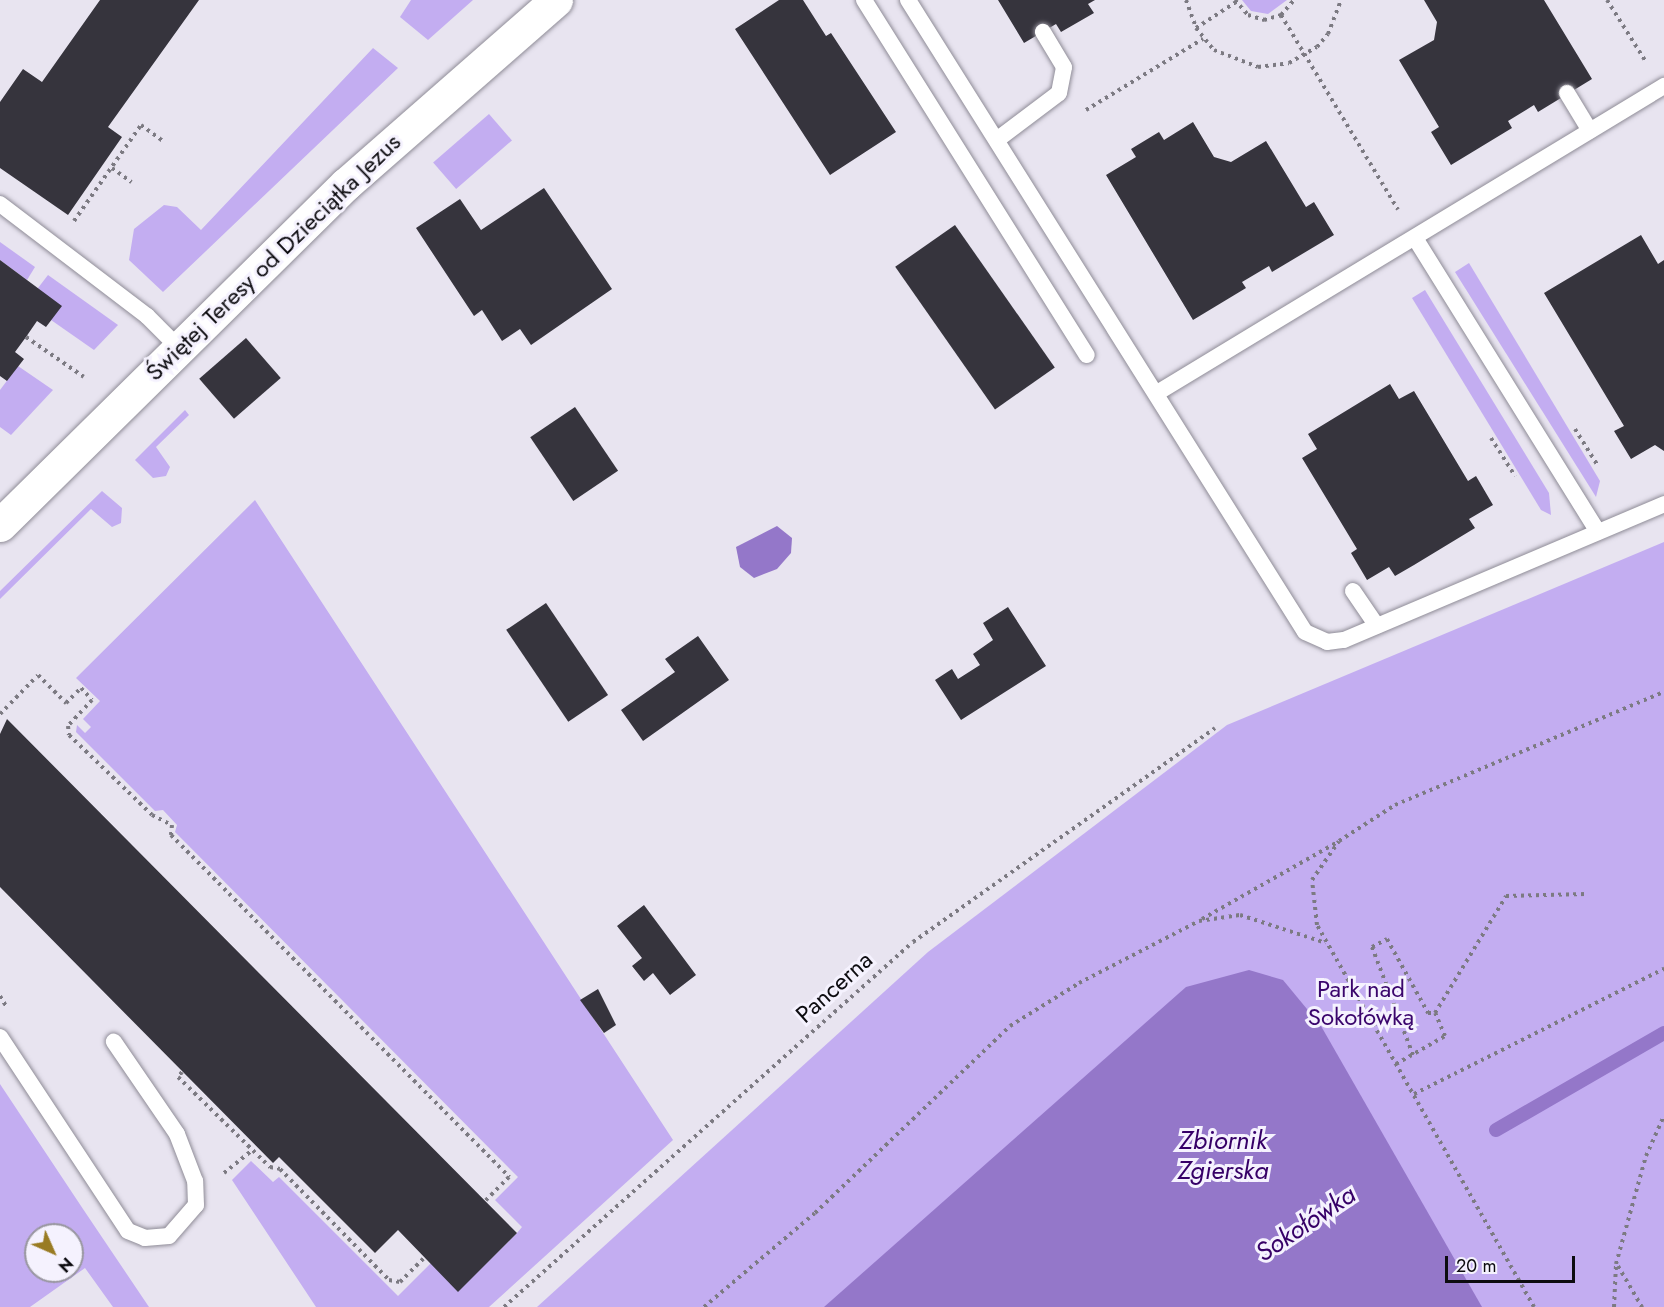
<!DOCTYPE html>
<meta charset="utf-8">
<style>
body{margin:0}
#map{position:relative;width:1664px;height:1307px;overflow:hidden;background:#e8e4f0;font-family:Jost,sans-serif}
div>[style]{position:absolute}
.green>*{inset:0;background:#c3adf1;transform-origin:0 0}
.water>*{inset:0;background:#9477c9}
.stream>*{height:14px;margin:-7px;padding:0 7px;transform-origin:7px;border-radius:7px;background:#9477c9}
.building>*{inset:0;background:#36343d;transform-origin:0 0}
.path>*{height:4px;margin-top:-2px;transform-origin:0;background:repeating-linear-gradient(90deg,#7c7a82 0 3px,transparent 0 7.5px)}
.roads{filter:drop-shadow(0 0 2px #8f8c97) drop-shadow(0 0 2px #8f8c97)}
.lane>*{height:16px;margin:-8px;padding:0 8px;transform-origin:8px;border-radius:8px;background:#fff}
.secondary>*{height:33px;margin:-16.5px;padding:0 16.5px;transform-origin:16.5px;border-radius:16.5px;background:#fff}
span{translate:-50% -50%;white-space:nowrap;text-align:center;line-height:1.15;-webkit-text-stroke:6px #f5f2fe;paint-order:stroke}
.street-label{font-size:24px;color:#0d0c10}
.park-label{font-size:24px;color:#3a056c}
.water-label{font-size:26px;color:#360067;font-style:italic}
.north{position:absolute;left:24px;top:1223px;width:60px;height:60px;box-sizing:border-box;background:#f5f2fe;border:2px solid #98969f;border-radius:50%;rotate:135deg;font-size:16px;font-weight:700;line-height:24px;text-align:center;color:#0d0c10}
.north::after{content:'';display:block;margin:auto;width:21px;height:27px;background:#997b23;clip-path:polygon(50% 0,100% 100%,50% 72%,0 100%)}
.scale{position:absolute;left:1445px;top:1256px;width:130px;height:27px;box-sizing:border-box;border:3px solid #0d0c10;border-top:0;padding-left:8px;font-size:18px;line-height:21px;white-space:nowrap;color:#0d0c10;-webkit-text-stroke:4px #f5f2fe;paint-order:stroke}
</style>
<div id="map">
<div class="green">
<div style="clip-path:polygon(411px 0,473px 0,428px 40px,400px 17px)"></div>
<div style="clip-path:polygon(1242px 0,1287px 0,1268px 14px,1251px 11px)"></div>
<div style="clip-path:polygon(373px 48px,398px 68px,163px 292px,129px 260px,134px 229px,164px 205px,177px 207px,201px 230px)"></div>
<div style="left:489px;top:114px;width:35px;height:74px;rotate:49deg"></div>
<div style="clip-path:polygon(0 242px,35px 267px,27px 280px,0 260px)"></div>
<div style="clip-path:polygon(1469px 263px,1600px 481px,1596px 497px,1455px 272px)"></div>
<div style="clip-path:polygon(48px 275px,118px 325px,94px 350px,51px 320px,38px 288px)"></div>
<div style="clip-path:polygon(1425px 290px,1549px 493px,1551px 515px,1541px 510px,1412px 298px)"></div>
<div style="clip-path:polygon(18px 366px,53px 390px,11px 435px,0 427px,0 390px)"></div>
<div style="clip-path:polygon(185px 410px,189px 415px,156px 447px,170px 467px,166px 476px,153px 478px,135px 460px)"></div>
<div style="clip-path:polygon(102px 491px,122px 508px,121px 523px,112px 527px,91px 509px,0 599px,0 591px)"></div>
<div style="clip-path:polygon(255px 500px,673px 1140px,489px 1307px,316px 1307px,232px 1180px,251px 1161px,273px 1182px,279px 1177px,398px 1296px,431px 1263px,458px 1291px,517px 1233px,522px 1227px,495px 1200px,518px 1177px,175px 832px,177px 825px,163px 810px,155px 811px,76px 732px,77px 725px,85px 733px,91px 727px,83px 719px,100px 701px,76px 678px)"></div>
<div style="clip-path:polygon(1664px 542px,1664px 1307px,537px 1307px,928px 952px,1227px 725px)"></div>
<div style="clip-path:polygon(evenodd,0 1084px,83px 1209px,149px 1307px,113px 1307px,85px 1268px,30px 1307px,0 1307px,0 1084px,36px 1235px,72px 1235px,72px 1271px,36px 1271px,36px 1235px)"></div>
</div>
<div class="water">
<div style="clip-path:polygon(777px 526px,792px 538px,791px 553px,777px 569px,754px 578px,740px 567px,736px 547px)"></div>
<div style="clip-path:polygon(1249px 970px,1283px 980px,1321px 1026px,1482px 1307px,824px 1307px,1186px 987px)"></div>
</div>
<div class="stream">
<div style="left:1496px;top:1130px;width:194px;rotate:-30deg"></div>
</div>
<div class="building">
<div style="clip-path:polygon(100px 0,199px 0,108px 127px,122px 137px,68px 215px,0 168px,0 102px,23px 69px,42px 82px)"></div>
<div style="clip-path:polygon(779px 0,803px 0,826px 36px,831px 33px,896px 132px,830px 175px,735px 29px)"></div>
<div style="clip-path:polygon(998px 0,1095px 0,1088px 4px,1094px 13px,1061px 32px,1056px 24px,1024px 43px)"></div>
<div style="clip-path:polygon(1424px 0,1544px 0,1592px 79px,1538px 112px,1534px 105px,1508px 121px,1512px 128px,1451px 165px,1431px 132px,1439px 127px,1399px 60px,1434px 40px,1437px 22px)"></div>
<div style="clip-path:polygon(1193px 122px,1214px 157px,1231px 162px,1266px 141px,1306px 207px,1314px 202px,1334px 235px,1272px 272px,1269px 266px,1242px 282px,1246px 288px,1193px 320px,1106px 175px,1136px 157px,1131px 149px,1159px 132px,1164px 140px)"></div>
<div style="clip-path:polygon(544px 188px,612px 289px,531px 345px,520px 329px,502px 341px,482px 310px,474px 316px,416px 228px,460px 199px,481px 230px)"></div>
<div style="left:955px;top:225px;width:174px;height:73px;rotate:55deg"></div>
<div style="clip-path:polygon(1641px 235px,1658px 264px,1664px 260px,1664px 451px,1655px 445px,1631px 459px,1614px 431px,1624px 426px,1544px 293px)"></div>
<div style="clip-path:polygon(0 260px,62px 306px,46px 327px,37px 321px,26px 337px,15px 352px,24px 359px,7px 381px,0 376px)"></div>
<div style="left:246px;top:338px;width:53px;height:62px;rotate:49deg"></div>
<div style="clip-path:polygon(1390px 384px,1399px 399px,1414px 391px,1468px 481px,1476px 476px,1493px 505px,1469px 519px,1475px 528px,1414px 565px,1395px 576px,1389px 567px,1367px 580px,1351px 553px,1357px 549px,1302px 458px,1317px 449px,1308px 434px)"></div>
<div style="left:575px;top:407px;width:77px;height:54px;rotate:56deg"></div>
<div style="left:546px;top:603px;width:111px;height:48px;rotate:56deg"></div>
<div style="clip-path:polygon(1008px 607px,1046px 666px,961px 720px,935px 680px,952px 669px,958px 679px,980px 665px,973px 654px,993px 640px,983px 623px)"></div>
<div style="clip-path:polygon(698px 636px,729px 680px,643px 741px,621px 710px,675px 672px,665px 659px)"></div>
<div style="clip-path:polygon(7px 719px,517px 1233px,458px 1292px,398px 1230px,375px 1253px,279px 1157px,273px 1163px,0 887px,0 734px)"></div>
<div style="clip-path:polygon(644px 905px,696px 975px,670px 995px,653px 973px,644px 981px,632px 966px,642px 958px,617px 926px)"></div>
<div style="clip-path:polygon(598px 989px,616px 1025px,604px 1033px,580px 1000px)"></div>
</div>
<div class="path">
<div style="left:1186px;top:0;width:30px;rotate:70deg"></div>
<div style="left:1196px;top:28px;width:28px;rotate:51deg"></div>
<div style="left:1214px;top:50px;width:47px;rotate:21.1deg"></div>
<div style="left:1258px;top:67px;width:31px;rotate:-7deg"></div>
<div style="left:1289px;top:63px;width:32px;rotate:-30deg"></div>
<div style="left:1317px;top:47px;width:17px;rotate:-50deg"></div>
<div style="left:1328px;top:34px;width:36px;rotate:-69deg"></div>
<div style="left:1235px;top:0;width:20px;rotate:49deg"></div>
<div style="left:1248px;top:15px;width:17px;rotate:17deg"></div>
<div style="left:1264px;top:20px;width:18px;rotate:-16deg"></div>
<div style="left:1281px;top:15px;width:20px;rotate:-49deg"></div>
<div style="left:1607px;top:0;width:73px;rotate:57.8deg"></div>
<div style="left:1281px;top:15px;width:227px;rotate:59deg"></div>
<div style="left:1196px;top:28px;width:48px;rotate:-33deg"></div>
<div style="left:1086px;top:110px;width:137px;rotate:-31.3deg"></div>
<div style="left:112px;top:168px;width:24px;rotate:36deg"></div>
<div style="left:74px;top:221px;width:117px;rotate:-55.1deg"></div>
<div style="left:141px;top:125px;width:26px;rotate:36deg"></div>
<div style="left:26px;top:337px;width:70px;rotate:34.6deg"></div>
<div style="left:1575px;top:429px;width:44px;rotate:58.1deg"></div>
<div style="left:1491px;top:438px;width:45px;rotate:57.7deg"></div>
<div style="left:0;top:714px;width:54px;rotate:-45.7deg"></div>
<div style="left:38px;top:675px;width:40px;rotate:45deg"></div>
<div style="left:66px;top:703px;width:21px;rotate:-45deg"></div>
<div style="left:81px;top:688px;width:16px;rotate:47deg"></div>
<div style="left:92px;top:700px;width:35px;rotate:133deg"></div>
<div style="left:68px;top:726px;width:9px;rotate:84deg"></div>
<div style="left:69px;top:735px;width:115px;rotate:43.9deg"></div>
<div style="left:152px;top:815px;width:22px;rotate:27deg"></div>
<div style="left:172px;top:825px;width:10px;rotate:96deg"></div>
<div style="left:171px;top:835px;width:481px;rotate:45.3deg"></div>
<div style="left:509px;top:1177px;width:33px;rotate:135deg"></div>
<div style="left:1202px;top:919px;width:154px;rotate:-29.6deg"></div>
<div style="left:0;top:996px;width:12px;rotate:59deg"></div>
<div style="left:1413px;top:1055px;width:116px;rotate:-110.8deg"></div>
<div style="left:1372px;top:947px;width:17px;rotate:-28deg"></div>
<div style="left:1387px;top:939px;width:85px;rotate:61deg"></div>
<div style="left:1428px;top:1013px;width:7px"></div>
<div style="left:1396px;top:1064px;width:56px;rotate:-29.7deg"></div>
<div style="left:1445px;top:1036px;width:25px;rotate:-113deg"></div>
<div style="left:1435px;top:1013px;width:137px;rotate:-58.7deg"></div>
<div style="left:1506px;top:896px;width:80px;rotate:-1.4deg"></div>
<div style="left:182px;top:1072px;width:6px;rotate:129deg"></div>
<div style="left:178px;top:1077px;width:129px;rotate:44.4deg"></div>
<div style="left:270px;top:1167px;width:10px;rotate:11deg"></div>
<div style="left:280px;top:1169px;width:156px;rotate:45.5deg"></div>
<div style="left:389px;top:1280px;width:11px;rotate:10deg"></div>
<div style="left:400px;top:1282px;width:35px;rotate:-45deg"></div>
<div style="left:1414px;top:1094px;width:280px;rotate:-26.6deg"></div>
<div style="left:224px;top:1173px;width:36px;rotate:-39deg"></div>
<div style="left:1618px;top:1266px;width:48px;rotate:59.7deg"></div>
<div style="left:504px;top:1307px;width:548px;rotate:-41.75deg"></div>
<div style="left:913px;top:942px;width:370px;rotate:-35.3deg"></div>
<div style="left:704px;top:1307px;width:145px;rotate:-40.3deg"></div>
<div style="left:815px;top:1213px;width:270px;rotate:-43.8deg"></div>
<div style="left:1010px;top:1026px;width:81px;rotate:-31.9deg"></div>
<div style="left:1079px;top:983px;width:135px;rotate:-27.3deg"></div>
<div style="left:1199px;top:921px;width:41px;rotate:-8.3deg"></div>
<div style="left:1240px;top:915px;width:90px;rotate:18deg"></div>
<div style="left:1534px;top:1307px;width:439px;rotate:-119.6deg"></div>
<div style="left:1317px;top:925px;width:45px;rotate:-96.3deg"></div>
<div style="left:1312px;top:880px;width:47px;rotate:-55.3deg"></div>
<div style="left:1339px;top:841px;width:67px;rotate:-32.7deg"></div>
<div style="left:1395px;top:805px;width:292px;rotate:-22.8deg"></div>
<div style="left:1614px;top:1307px;width:43px;rotate:-87.3deg"></div>
<div style="left:1616px;top:1264px;width:112px;rotate:-74.5deg"></div>
<div style="left:1646px;top:1156px;width:44px;rotate:-65.8deg"></div>
</div>
<div class="roads">
<div class="lane">
<div style="left:864px;top:0;width:419px;rotate:57.9deg"></div>
<div style="left:908px;top:0;width:746px;rotate:57.86deg"></div>
<div style="left:1305px;top:632px;width:24px;rotate:24deg"></div>
<div style="left:1327px;top:642px;width:17px;rotate:-7deg"></div>
<div style="left:1344px;top:640px;width:348px;rotate:-23deg"></div>
<div style="left:1567px;top:93px;width:44px;rotate:58.8deg"></div>
<div style="left:998px;top:139px;width:76px;rotate:-37deg"></div>
<div style="left:1059px;top:93px;width:26px;rotate:-79deg"></div>
<div style="left:1064px;top:67px;width:41px;rotate:-121deg"></div>
<div style="left:0;top:204px;width:185px;rotate:37.3deg"></div>
<div style="left:147px;top:316px;width:45px;rotate:45deg"></div>
<div style="left:1415px;top:238px;width:346px;rotate:58.1deg"></div>
<div style="left:1157px;top:393px;width:593px;rotate:-31.2deg"></div>
<div style="left:1353px;top:591px;width:42px;rotate:55.6deg"></div>
<div style="left:0;top:1037px;width:232px;rotate:56.6deg"></div>
<div style="left:128px;top:1231px;width:18px;rotate:22deg"></div>
<div style="left:145px;top:1238px;width:24px;rotate:-5deg"></div>
<div style="left:169px;top:1236px;width:41px;rotate:-48.9deg"></div>
<div style="left:196px;top:1205px;width:24px;rotate:-92deg"></div>
<div style="left:195px;top:1181px;width:50px;rotate:-111deg"></div>
<div style="left:177px;top:1134px;width:112px;rotate:-124.4deg"></div>
</div>
<div class="secondary">
<div style="left:0;top:525px;width:486px;rotate:-44.6deg"></div>
<div style="left:346px;top:184px;width:279px;rotate:-41.2deg"></div>
</div>
</div>
<div class="street-label">
<span style="left:273px;top:257px;rotate:-44deg">Świętej Teresy od Dzieciątka Jezus</span>
<span style="left:834px;top:987px;rotate:-42deg">Pancerna</span>
</div>
<div class="park-label">
<span style="left:1361px;top:1003px">Park nad<br>Sokołówką</span>
</div>
<div class="water-label">
<span style="left:1223px;top:1156px">Zbiornik<br>Zgierska</span>
<span style="left:1306px;top:1224px;rotate:-34deg">Sokołówka</span>
</div>
<div class="north">N</div>
<div class="scale">20 m</div>
</div>
